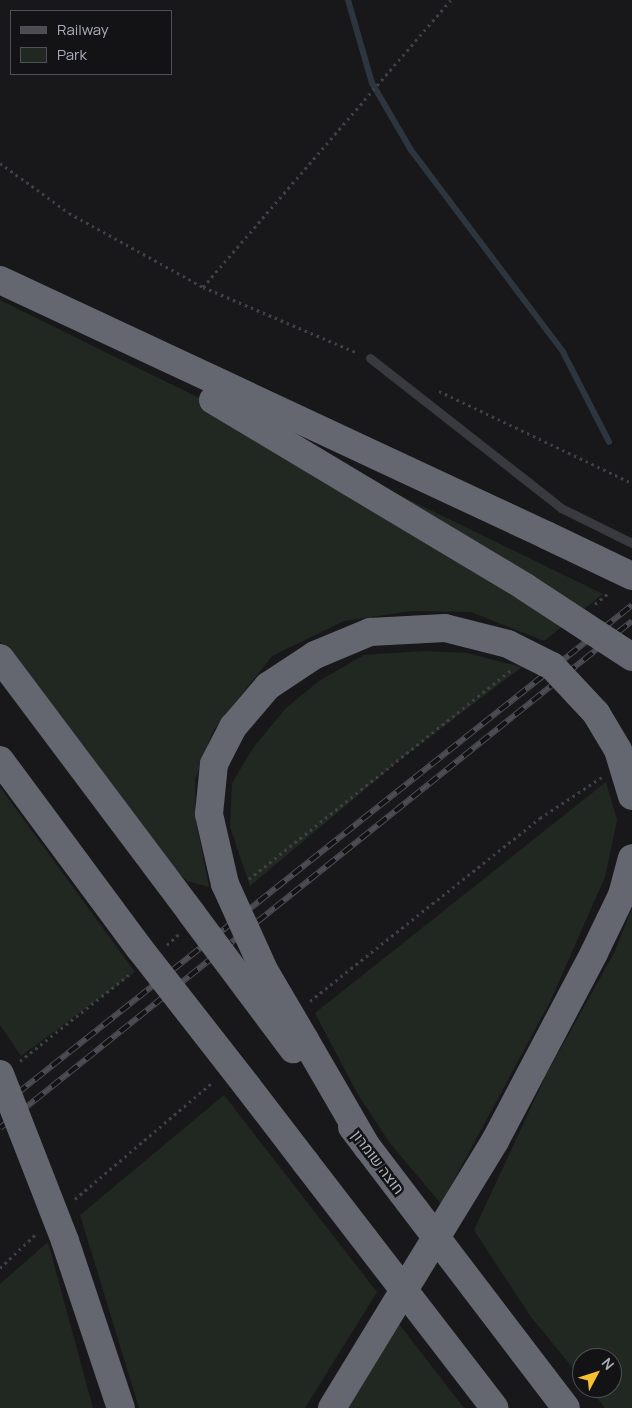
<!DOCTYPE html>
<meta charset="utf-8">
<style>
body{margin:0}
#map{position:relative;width:632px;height:1408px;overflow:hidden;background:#18181a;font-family:Manrope,Heebo,sans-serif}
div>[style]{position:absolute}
.green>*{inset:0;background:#202821}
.stream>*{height:6px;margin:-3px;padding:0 3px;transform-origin:3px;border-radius:3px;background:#2d363f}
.path>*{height:3px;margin-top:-1.5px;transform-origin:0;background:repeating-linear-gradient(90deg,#3f4146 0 2.5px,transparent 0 6.5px)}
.lane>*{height:9px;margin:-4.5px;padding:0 4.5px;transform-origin:4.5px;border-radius:4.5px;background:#393a3f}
.highway>*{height:28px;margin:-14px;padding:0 14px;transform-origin:14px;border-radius:14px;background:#656770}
.rail>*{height:5.5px;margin-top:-2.75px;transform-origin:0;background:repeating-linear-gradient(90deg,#131315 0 11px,#4c4d54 0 22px);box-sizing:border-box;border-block:1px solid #4c4d54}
.highway-bridge>*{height:28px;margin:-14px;padding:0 14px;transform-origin:14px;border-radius:14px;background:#656770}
span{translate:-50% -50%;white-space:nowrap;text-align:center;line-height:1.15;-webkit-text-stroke:5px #131315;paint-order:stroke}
.street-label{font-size:15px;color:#aaaeba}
.legend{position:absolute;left:10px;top:10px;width:162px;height:65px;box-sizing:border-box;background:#131315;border:1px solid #4f5157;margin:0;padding:6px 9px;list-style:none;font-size:15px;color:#aaaeba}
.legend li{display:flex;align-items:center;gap:10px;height:25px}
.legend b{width:25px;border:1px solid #4f5157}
.north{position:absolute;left:572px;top:1348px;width:50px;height:50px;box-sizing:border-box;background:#131315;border:1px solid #4f5157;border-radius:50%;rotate:50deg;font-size:14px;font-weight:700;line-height:20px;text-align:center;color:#aaaeba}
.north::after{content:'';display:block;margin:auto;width:18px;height:22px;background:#f7bf33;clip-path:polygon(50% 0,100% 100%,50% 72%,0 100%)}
</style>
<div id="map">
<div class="green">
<div style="clip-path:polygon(0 300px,105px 352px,603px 594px,544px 641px,471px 612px,412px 611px,344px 621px,272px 656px,213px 731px,195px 780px,196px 821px,209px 887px,187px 881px,159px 854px,0 642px)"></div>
<div style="clip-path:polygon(424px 651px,467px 653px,522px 667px,406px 755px,250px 886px,230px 827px,232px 783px,253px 748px,286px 708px,319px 681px,364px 655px)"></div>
<div style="clip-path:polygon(606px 782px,617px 820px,605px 877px,550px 1002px,441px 1204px,389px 1142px,357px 1093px,315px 1013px)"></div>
<div style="clip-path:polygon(0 787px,135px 972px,21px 1056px,0 1025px)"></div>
<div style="clip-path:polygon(632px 908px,632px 1408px,605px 1408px,589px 1388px,612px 1388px,612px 1358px,582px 1358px,582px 1379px,531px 1317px,474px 1230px,547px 1073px,614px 953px)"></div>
<div style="clip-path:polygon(224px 1095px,377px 1292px,305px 1408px,139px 1408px,80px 1215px)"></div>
<div style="clip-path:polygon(48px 1242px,93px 1408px,0 1408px,0 1284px)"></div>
<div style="clip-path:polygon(399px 1324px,464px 1408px,345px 1408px)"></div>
</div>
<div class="stream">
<div style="left:348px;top:0;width:86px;rotate:73.9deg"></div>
<div style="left:372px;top:83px;width:78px;rotate:59.8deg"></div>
<div style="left:411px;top:150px;width:253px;rotate:53deg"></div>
<div style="left:563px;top:352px;width:101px;rotate:62.9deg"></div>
</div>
<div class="path">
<div style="left:0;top:163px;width:85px;rotate:35.9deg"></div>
<div style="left:69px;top:213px;width:153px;rotate:28.9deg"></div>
<div style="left:203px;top:287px;width:168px;rotate:23.1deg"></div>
<div style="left:203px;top:287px;width:379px;rotate:-49.2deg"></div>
<div style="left:439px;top:391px;width:214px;rotate:25.5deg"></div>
<div style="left:595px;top:604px;width:19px;rotate:-39deg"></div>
<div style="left:249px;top:879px;width:334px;rotate:-38.6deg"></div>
<div style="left:167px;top:945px;width:16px;rotate:-43deg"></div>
<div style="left:310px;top:1001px;width:294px;rotate:-38.5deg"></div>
<div style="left:540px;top:818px;width:74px;rotate:-33.5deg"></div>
<div style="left:20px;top:1061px;width:142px;rotate:-38.4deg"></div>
<div style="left:75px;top:1199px;width:181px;rotate:-40.3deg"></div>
<div style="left:0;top:1268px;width:51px;rotate:-43.4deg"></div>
</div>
<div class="lane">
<div style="left:370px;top:358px;width:243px;rotate:38.1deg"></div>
<div style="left:561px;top:508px;width:79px;rotate:26.2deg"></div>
</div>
<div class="highway">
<div style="left:0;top:280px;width:603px;rotate:25.03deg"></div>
<div style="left:213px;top:400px;width:364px;rotate:30.9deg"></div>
<div style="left:0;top:658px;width:320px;rotate:53.1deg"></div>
<div style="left:0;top:760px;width:235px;rotate:53.5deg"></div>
<div style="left:225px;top:884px;width:72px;rotate:-102.9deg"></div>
<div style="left:209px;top:814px;width:50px;rotate:-84.3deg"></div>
<div style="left:214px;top:764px;width:42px;rotate:-62.8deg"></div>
<div style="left:233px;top:727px;width:54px;rotate:-49.5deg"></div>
<div style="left:268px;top:686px;width:56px;rotate:-33.4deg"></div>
<div style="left:315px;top:655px;width:60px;rotate:-22.7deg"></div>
<div style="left:370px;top:632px;width:75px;rotate:-3.1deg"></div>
<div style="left:445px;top:628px;width:65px;rotate:14.3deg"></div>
<div style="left:305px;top:1040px;width:124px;rotate:59.9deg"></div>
<div style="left:247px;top:1086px;width:97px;rotate:52.5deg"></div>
<div style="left:65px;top:1241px;width:176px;rotate:71.5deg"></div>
<div style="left:332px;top:1408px;width:313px;rotate:-58.6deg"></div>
<div style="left:495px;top:1141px;width:212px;rotate:-62.2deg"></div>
<div style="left:594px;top:953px;width:64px;rotate:-64.2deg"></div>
<div style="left:622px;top:895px;width:38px;rotate:-75deg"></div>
</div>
<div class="rail">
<div style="left:0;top:1107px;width:807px;rotate:-38.46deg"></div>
<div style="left:0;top:1128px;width:810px;rotate:-38.74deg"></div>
</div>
<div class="highway-bridge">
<div style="left:546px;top:535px;width:95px;rotate:25.5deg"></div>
<div style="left:525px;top:587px;width:128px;rotate:33.2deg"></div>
<div style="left:508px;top:644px;width:49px;rotate:26.6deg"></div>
<div style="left:552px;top:666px;width:64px;rotate:46.9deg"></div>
<div style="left:596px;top:713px;width:43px;rotate:59.3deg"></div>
<div style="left:618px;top:750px;width:48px;rotate:73.1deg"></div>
<div style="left:225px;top:884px;width:94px;rotate:65.6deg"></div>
<div style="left:264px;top:970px;width:81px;rotate:59.6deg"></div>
<div style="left:192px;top:914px;width:169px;rotate:53.2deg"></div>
<div style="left:140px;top:949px;width:174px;rotate:52deg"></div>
<div style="left:0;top:1074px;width:179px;rotate:68.7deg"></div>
<div style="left:352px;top:1127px;width:353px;rotate:52.7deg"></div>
<div style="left:306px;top:1163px;width:309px;rotate:52.4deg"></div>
</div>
<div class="street-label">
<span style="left:378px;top:1162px;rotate:53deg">חוצה שומרון</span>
</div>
<ul class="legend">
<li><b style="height:6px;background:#4c4d54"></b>Railway</li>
<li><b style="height:14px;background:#202821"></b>Park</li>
</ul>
<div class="north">N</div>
</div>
